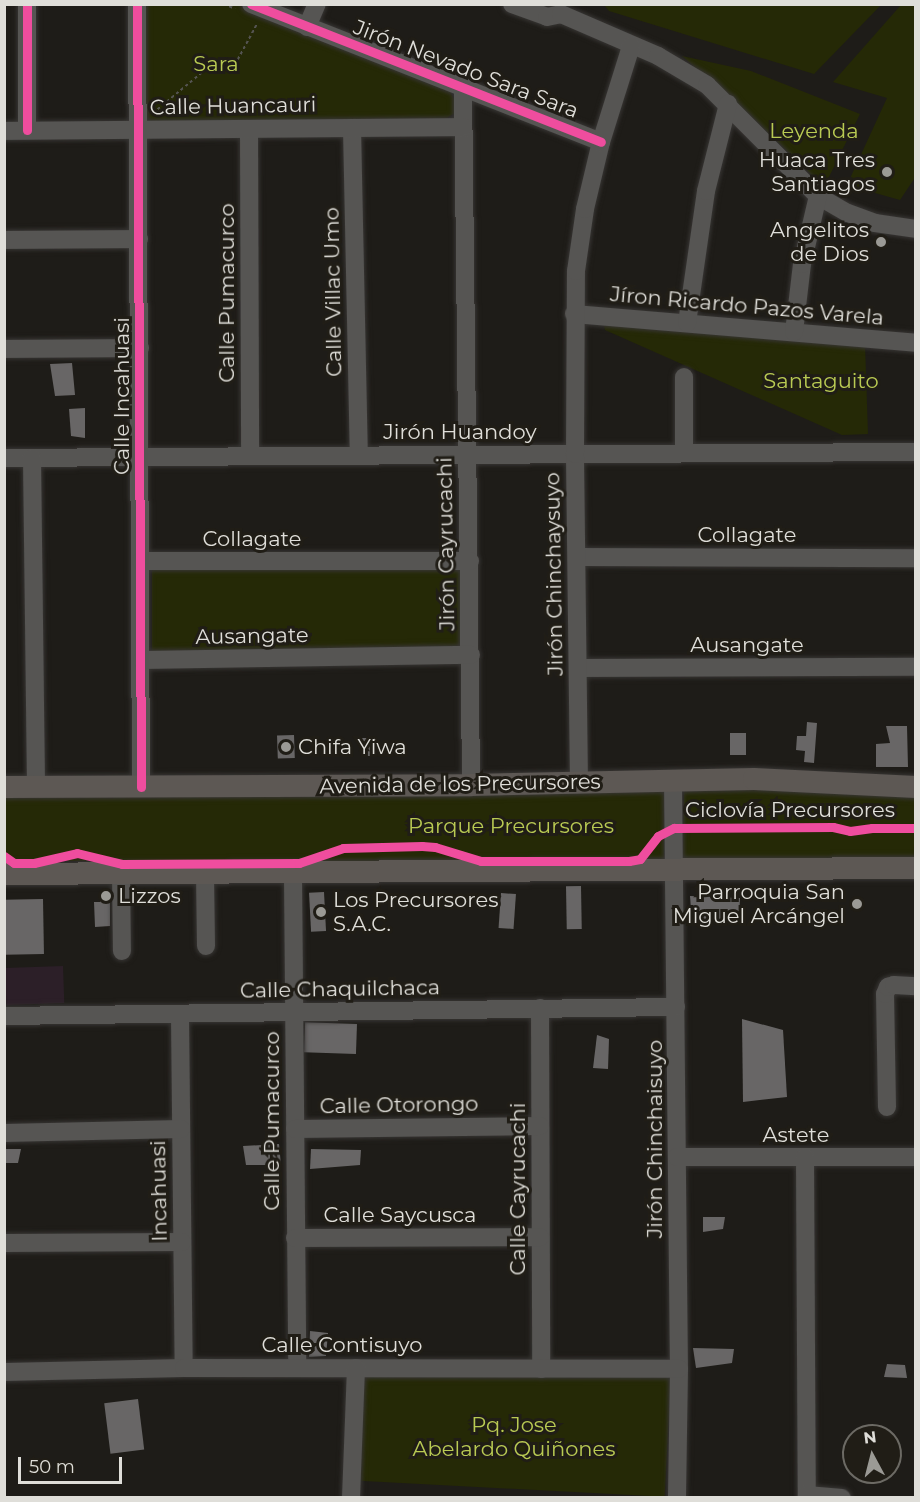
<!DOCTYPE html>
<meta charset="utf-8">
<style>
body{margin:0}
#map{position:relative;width:920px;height:1502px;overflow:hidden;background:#1e1c18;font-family:Montserrat,sans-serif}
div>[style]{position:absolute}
.industrial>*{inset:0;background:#2c1f28;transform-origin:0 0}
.green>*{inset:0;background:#252906;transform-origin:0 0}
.building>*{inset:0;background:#686666;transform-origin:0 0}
.path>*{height:2px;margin-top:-1px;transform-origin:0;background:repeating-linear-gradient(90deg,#555452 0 3px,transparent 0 6px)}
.roads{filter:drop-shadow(0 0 2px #373533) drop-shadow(0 0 2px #373533)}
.minor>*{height:18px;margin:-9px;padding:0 9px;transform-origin:9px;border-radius:9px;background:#565553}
.major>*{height:22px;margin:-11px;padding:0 11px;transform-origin:11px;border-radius:11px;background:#5d5854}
.cycleway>*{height:9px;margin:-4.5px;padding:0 4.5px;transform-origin:4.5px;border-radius:4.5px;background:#ef4d9e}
.dots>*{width:16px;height:16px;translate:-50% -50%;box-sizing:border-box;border:3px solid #201d16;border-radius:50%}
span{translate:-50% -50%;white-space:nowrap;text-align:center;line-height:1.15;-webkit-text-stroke:6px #201d16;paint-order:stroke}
.park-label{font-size:21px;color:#b9ca53}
.street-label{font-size:21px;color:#dfded9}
.poi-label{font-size:21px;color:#dfded9}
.right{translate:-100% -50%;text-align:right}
.left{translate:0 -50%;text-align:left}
.frame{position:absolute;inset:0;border:6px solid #dfded9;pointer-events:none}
.north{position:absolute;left:842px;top:1424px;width:60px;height:60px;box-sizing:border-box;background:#201d16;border:2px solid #6c6a64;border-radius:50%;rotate:353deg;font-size:16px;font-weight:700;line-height:24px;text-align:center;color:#dfded9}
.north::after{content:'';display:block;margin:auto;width:21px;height:27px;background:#9b9a95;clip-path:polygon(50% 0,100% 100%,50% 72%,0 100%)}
.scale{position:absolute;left:18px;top:1457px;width:104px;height:27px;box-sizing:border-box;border:3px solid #dfded9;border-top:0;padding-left:8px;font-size:18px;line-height:21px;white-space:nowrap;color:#dfded9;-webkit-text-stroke:4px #201d16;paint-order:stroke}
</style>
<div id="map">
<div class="industrial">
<div style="left:63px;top:966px;width:37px;height:58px;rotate:88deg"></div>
</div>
<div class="green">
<div style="clip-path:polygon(144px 5px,237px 5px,448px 88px,455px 101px,455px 113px,443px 120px,150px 124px,145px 119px)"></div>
<div style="clip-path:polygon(604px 5px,881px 5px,814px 74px,609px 11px)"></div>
<div style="clip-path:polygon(901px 5px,915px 5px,916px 176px,900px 200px,847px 185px,887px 98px,833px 82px)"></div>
<div style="clip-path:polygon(682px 56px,751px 71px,860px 114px,824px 187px,748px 113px)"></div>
<div style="clip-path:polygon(603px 322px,865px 344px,868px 434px,842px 435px,605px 330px)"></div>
<div style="left:152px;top:565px;width:312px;height:89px"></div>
<div style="left:684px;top:787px;width:231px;height:74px;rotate:1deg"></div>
<div style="left:664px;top:788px;width:73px;height:660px;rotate:90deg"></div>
<div style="left:671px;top:1376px;width:121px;height:306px;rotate:93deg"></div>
</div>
<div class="building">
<div style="clip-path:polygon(72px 363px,75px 395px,55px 396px,50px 364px)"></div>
<div style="clip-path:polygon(85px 408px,85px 438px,71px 436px,69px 409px)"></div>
<div style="clip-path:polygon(807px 722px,817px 723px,814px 763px,804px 762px,805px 751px,796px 750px,797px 736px,806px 736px)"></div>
<div style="clip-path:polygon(886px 726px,907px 726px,908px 767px,876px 767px,876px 744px,890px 743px)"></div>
<div style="left:730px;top:733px;width:16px;height:22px"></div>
<div style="left:294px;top:735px;width:23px;height:17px;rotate:88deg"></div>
<div style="left:362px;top:738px;width:15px;height:18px"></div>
<div style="left:581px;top:886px;width:43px;height:15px;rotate:89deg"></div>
<div style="clip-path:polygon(110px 891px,110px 926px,95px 927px,94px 902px,100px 902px,100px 892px)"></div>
<div style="left:324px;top:892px;width:39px;height:15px;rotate:87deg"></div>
<div style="left:501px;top:893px;width:15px;height:35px;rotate:4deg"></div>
<div style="clip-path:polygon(690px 896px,740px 898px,739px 920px,692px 923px)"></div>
<div style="left:43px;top:899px;width:55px;height:39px;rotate:89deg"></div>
<div style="clip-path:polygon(742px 1019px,783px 1030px,787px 1097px,743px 1102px)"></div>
<div style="left:357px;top:1024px;width:30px;height:52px;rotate:92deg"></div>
<div style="clip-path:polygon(597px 1035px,609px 1039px,608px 1069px,593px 1068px)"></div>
<div style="clip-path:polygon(279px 1144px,281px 1165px,246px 1165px,243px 1146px)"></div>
<div style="clip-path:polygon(4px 1149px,21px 1149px,18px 1163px,4px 1163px)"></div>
<div style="clip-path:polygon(311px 1149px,361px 1150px,360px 1165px,310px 1169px)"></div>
<div style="clip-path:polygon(703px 1217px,725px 1217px,723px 1229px,703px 1232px)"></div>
<div style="clip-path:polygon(310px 1331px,328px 1333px,326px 1356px,309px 1357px)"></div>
<div style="clip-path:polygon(693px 1348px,734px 1349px,732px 1363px,696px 1368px)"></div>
<div style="clip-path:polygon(887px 1364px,905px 1365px,907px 1378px,884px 1377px)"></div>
<div style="left:138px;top:1399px;width:51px;height:34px;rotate:83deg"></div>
</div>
<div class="path">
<div style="left:224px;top:4px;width:12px;rotate:24deg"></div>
<div style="left:232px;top:70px;width:52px;rotate:-61.5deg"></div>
<div style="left:153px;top:113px;width:67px;rotate:-39.6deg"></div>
</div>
<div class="roads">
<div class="minor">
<div style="left:137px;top:4px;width:783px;rotate:89.71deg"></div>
<div style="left:251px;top:4px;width:376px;rotate:21.5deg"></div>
<div style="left:512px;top:4px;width:37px;rotate:20deg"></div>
<div style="left:547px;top:17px;width:14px;rotate:-12deg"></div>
<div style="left:561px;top:14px;width:106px;rotate:23.4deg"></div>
<div style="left:658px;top:56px;width:57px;rotate:30.6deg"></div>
<div style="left:707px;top:85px;width:157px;rotate:45deg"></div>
<div style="left:818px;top:196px;width:34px;rotate:30deg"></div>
<div style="left:848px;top:213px;width:29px;rotate:20deg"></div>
<div style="left:875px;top:223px;width:41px;rotate:8.3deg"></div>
<div style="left:307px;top:27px;width:25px;rotate:-67deg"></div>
<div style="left:463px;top:86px;width:699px;rotate:89.34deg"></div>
<div style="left:352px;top:128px;width:328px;rotate:88.8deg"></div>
<div style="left:249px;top:129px;width:327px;rotate:89.8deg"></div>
<div style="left:27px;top:130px;width:126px;rotate:-90deg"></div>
<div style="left:4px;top:131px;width:459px;rotate:-0.5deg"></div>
<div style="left:4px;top:240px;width:135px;rotate:-0.4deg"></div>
<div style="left:574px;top:314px;width:343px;rotate:4.8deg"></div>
<div style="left:687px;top:323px;width:133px;rotate:-81.8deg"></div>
<div style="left:706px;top:191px;width:90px;rotate:-75.8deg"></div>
<div style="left:794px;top:332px;width:68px;rotate:-83.3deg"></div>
<div style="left:802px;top:264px;width:70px;rotate:-76.8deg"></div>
<div style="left:4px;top:349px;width:136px;rotate:-0.4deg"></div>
<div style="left:684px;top:377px;width:76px;rotate:90deg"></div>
<div style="left:4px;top:458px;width:912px;rotate:-0.38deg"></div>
<div style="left:32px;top:458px;width:329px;rotate:89.3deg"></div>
<div style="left:578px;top:557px;width:338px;rotate:0.2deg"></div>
<div style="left:141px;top:561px;width:329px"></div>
<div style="left:142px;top:660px;width:329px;rotate:-0.9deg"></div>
<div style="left:578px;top:668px;width:338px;rotate:-0.2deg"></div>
<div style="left:673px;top:781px;width:588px;rotate:89.42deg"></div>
<div style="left:679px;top:1369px;width:129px;rotate:90.9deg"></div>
<div style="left:579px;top:784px;width:330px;rotate:-90.7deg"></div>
<div style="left:575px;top:454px;width:183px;rotate:-89.7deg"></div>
<div style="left:576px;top:271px;width:63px;rotate:-81.7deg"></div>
<div style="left:585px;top:209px;width:69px;rotate:-76.6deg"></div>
<div style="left:601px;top:142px;width:101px;rotate:-72.6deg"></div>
<div style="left:121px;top:874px;width:77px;rotate:89.3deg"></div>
<div style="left:205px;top:874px;width:72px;rotate:89.2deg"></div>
<div style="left:293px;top:874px;width:494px;rotate:89.5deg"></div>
<div style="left:540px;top:1008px;width:361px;rotate:89.8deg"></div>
<div style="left:180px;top:1015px;width:353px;rotate:89.4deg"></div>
<div style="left:4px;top:1016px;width:672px;rotate:-0.77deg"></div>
<div style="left:887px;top:1107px;width:113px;rotate:-91deg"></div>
<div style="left:885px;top:994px;width:8px;rotate:-67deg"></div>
<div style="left:888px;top:987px;width:6px;rotate:-18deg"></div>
<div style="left:894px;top:985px;width:22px;rotate:3deg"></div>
<div style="left:295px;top:1129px;width:245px;rotate:-0.7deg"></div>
<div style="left:4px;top:1133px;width:177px;rotate:-1.3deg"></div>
<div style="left:677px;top:1157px;width:239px"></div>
<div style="left:805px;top:1157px;width:341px;rotate:89.7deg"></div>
<div style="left:295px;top:1238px;width:245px;rotate:-0.2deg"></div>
<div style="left:4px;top:1243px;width:178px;rotate:-0.3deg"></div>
<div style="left:4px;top:1372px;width:180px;rotate:-1.3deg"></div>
<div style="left:184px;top:1368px;width:495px;rotate:0.1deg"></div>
<div style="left:807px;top:1495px;width:35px;rotate:5deg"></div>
<div style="left:351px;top:1498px;width:130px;rotate:-87.8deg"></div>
</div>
<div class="major">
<div style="left:4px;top:787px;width:467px;rotate:-0.2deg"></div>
<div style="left:471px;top:785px;width:283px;rotate:-1.2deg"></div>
<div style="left:754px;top:779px;width:162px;rotate:2.8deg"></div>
<div style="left:4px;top:874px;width:912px;rotate:-0.38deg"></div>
</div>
</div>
<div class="cycleway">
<div style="left:137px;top:4px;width:783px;rotate:89.71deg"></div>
<div style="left:251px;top:4px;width:376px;rotate:21.5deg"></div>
<div style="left:27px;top:130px;width:126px;rotate:-90deg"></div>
<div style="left:4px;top:856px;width:12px;rotate:35deg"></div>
<div style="left:14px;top:863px;width:20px"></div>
<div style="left:34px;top:863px;width:44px;rotate:-13.1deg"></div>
<div style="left:77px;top:853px;width:46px;rotate:13.7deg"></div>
<div style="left:122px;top:864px;width:177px;rotate:-0.3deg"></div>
<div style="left:299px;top:863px;width:46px;rotate:-18.8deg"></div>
<div style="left:343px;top:848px;width:79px;rotate:-1.5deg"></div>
<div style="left:422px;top:846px;width:13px;rotate:4deg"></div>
<div style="left:435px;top:847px;width:48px;rotate:16.9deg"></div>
<div style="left:481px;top:861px;width:148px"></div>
<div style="left:629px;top:861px;width:11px;rotate:-10deg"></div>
<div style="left:640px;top:859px;width:29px;rotate:-52deg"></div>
<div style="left:658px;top:836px;width:18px;rotate:-27deg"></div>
<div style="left:674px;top:828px;width:159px;rotate:-0.4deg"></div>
<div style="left:833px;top:827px;width:17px;rotate:13deg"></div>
<div style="left:850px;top:831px;width:22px;rotate:-8deg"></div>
<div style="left:872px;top:828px;width:44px"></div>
</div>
<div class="dots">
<div style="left:887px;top:172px;background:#9b9a95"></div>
<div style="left:881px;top:242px;background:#9b9a95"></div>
<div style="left:286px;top:747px;background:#9b9a95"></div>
<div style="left:106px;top:896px;background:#9b9a95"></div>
<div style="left:857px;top:904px;background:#9b9a95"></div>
<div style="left:321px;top:912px;background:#9b9a95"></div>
</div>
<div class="park-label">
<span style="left:216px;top:64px">Sara</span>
<span style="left:814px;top:131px">Leyenda</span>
<span style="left:821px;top:381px">Santaguito</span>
<span style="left:511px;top:826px">Parque Precursores</span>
<span style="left:514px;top:1437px">Pq. Jose<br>Abelardo Quiñones</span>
</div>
<div class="street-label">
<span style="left:466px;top:69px;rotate:21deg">Jirón Nevado Sara Sara</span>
<span style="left:233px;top:106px;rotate:-1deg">Calle Huancauri</span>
<span style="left:333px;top:292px;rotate:-91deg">Calle Villac Umo</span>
<span style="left:227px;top:293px;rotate:-90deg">Calle Pumacurco</span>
<span style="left:747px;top:306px;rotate:5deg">Jíron Ricardo Pazos Varela</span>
<span style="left:122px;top:396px;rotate:-90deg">Calle Incahuasi</span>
<span style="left:460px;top:432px">Jirón Huandoy</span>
<span style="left:747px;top:535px">Collagate</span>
<span style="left:252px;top:539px">Collagate</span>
<span style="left:446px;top:544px;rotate:-91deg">Jirón Cayrucachi</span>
<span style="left:554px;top:574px;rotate:-91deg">Jirón Chinchaysuyo</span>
<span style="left:252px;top:636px;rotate:-1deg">Ausangate</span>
<span style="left:747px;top:645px">Ausangate</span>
<span style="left:460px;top:784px;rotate:-1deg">Avenida de los Precursores</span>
<span style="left:790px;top:810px">Ciclovía Precursores</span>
<span style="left:340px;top:989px;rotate:-1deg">Calle Chaquilchaca</span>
<span style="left:399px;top:1105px;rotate:-1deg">Calle Otorongo</span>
<span style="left:272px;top:1121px;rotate:-90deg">Calle Pumacurco</span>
<span style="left:796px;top:1135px">Astete</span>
<span style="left:655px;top:1139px;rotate:-90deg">Jirón Chinchaisuyo</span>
<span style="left:518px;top:1189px;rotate:-90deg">Calle Cayrucachi</span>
<span style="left:159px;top:1191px;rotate:-91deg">Incahuasi</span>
<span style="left:400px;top:1215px">Calle Saycusca</span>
<span style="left:342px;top:1345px">Calle Contisuyo</span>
</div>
<div class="poi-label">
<span class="right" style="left:875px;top:172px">Huaca Tres<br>Santiagos</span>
<span class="right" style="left:869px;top:242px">Angelitos<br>de Dios</span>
<span class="left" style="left:298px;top:747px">Chifa Yiwa</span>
<span class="right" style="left:845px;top:904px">Parroquia San<br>Miguel Arcángel</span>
<span class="left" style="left:118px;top:896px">Lizzos</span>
<span class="left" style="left:333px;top:912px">Los Precursores<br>S.A.C.</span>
</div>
<div class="frame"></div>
<div class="north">N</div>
<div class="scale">50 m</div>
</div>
